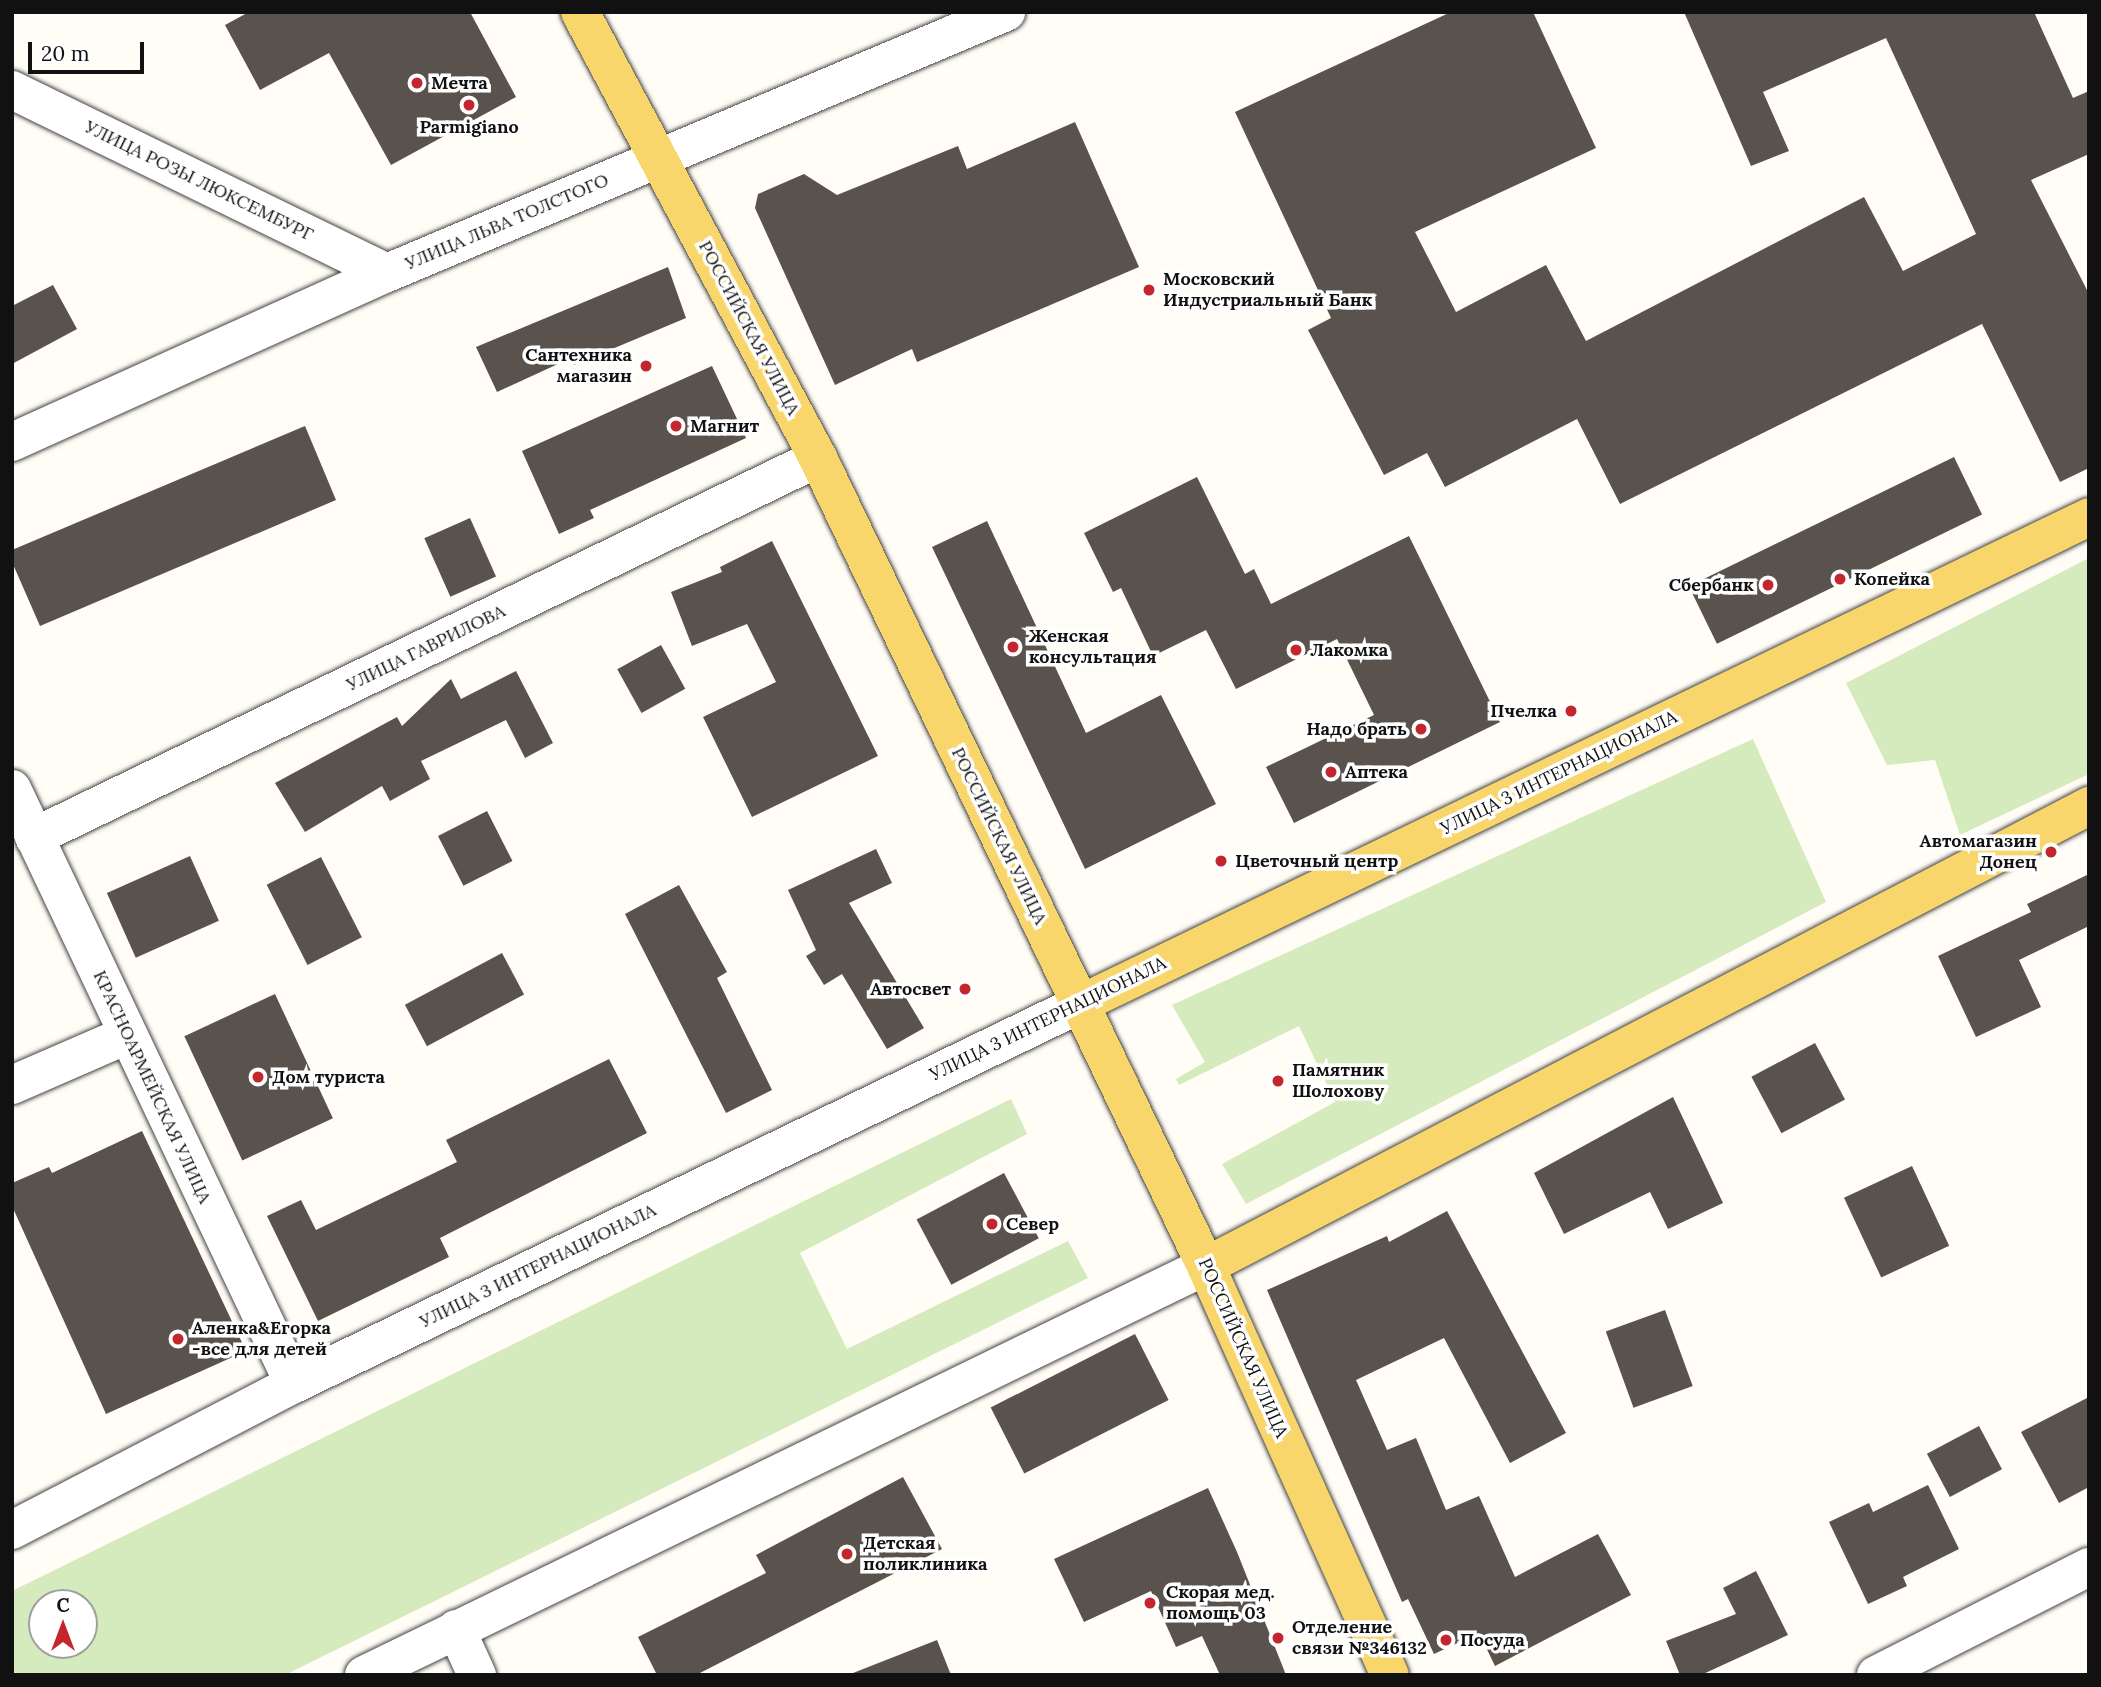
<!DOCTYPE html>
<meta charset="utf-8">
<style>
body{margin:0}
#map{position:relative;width:2101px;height:1687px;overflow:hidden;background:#fffdf5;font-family:Lora,serif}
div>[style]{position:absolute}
.green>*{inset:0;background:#d5ebbd}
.building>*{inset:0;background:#5a524d;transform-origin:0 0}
.roads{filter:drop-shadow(0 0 2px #444) drop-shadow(0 0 2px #444)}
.minor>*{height:38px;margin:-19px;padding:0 19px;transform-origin:19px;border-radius:19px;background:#fff}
.major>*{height:38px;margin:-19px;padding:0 19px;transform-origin:19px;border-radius:19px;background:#f9d66b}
.dots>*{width:19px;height:19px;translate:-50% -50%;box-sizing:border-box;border:4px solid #fff;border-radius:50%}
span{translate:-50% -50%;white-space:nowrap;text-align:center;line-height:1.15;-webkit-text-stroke:7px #fff;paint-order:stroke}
.poi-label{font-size:18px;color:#111;font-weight:700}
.left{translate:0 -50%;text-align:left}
.right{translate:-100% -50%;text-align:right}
.street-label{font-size:18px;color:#111}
.frame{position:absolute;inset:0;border:14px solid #111;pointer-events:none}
.north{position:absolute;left:28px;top:1589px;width:70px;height:70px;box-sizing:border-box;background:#fff;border:2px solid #a0a0a0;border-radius:50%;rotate:0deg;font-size:19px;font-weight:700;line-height:28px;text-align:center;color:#111}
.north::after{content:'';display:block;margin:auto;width:24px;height:32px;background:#c4262e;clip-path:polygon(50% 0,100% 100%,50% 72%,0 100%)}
.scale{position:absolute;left:28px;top:42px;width:116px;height:32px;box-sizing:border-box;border:4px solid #111;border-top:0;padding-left:9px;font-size:21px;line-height:24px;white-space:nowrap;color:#111;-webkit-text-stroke:5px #fff;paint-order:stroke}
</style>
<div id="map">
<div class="green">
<div style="clip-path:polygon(2089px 558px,2089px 774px,1960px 835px,1935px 760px,1887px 765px,1846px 683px)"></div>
<div style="clip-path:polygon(1753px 739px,1826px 902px,1246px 1204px,1222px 1164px,1335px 1102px,1299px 1026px,1179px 1085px,1176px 1079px,1205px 1062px,1172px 1005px)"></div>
<div style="clip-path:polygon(evenodd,1011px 1099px,1027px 1134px,800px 1253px,847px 1349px,1068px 1241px,1088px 1278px,285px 1675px,12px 1675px,12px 1591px,1011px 1099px,42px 1603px,84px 1603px,84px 1645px,42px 1645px,42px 1603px)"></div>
</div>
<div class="building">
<div style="clip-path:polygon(249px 12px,470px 12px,516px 97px,391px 165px,329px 53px,260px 90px,225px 25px)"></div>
<div style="clip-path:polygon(1451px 12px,1533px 12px,1596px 148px,1415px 232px,1456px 312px,1546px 265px,1586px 341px,1864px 197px,1903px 271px,1976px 234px,1886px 38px,1763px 92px,1789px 151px,1751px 166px,1684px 12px,2034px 12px,2073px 98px,2089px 91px,2089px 154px,2031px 180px,2089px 294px,2089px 468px,2060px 482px,1982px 324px,1620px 504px,1577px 419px,1445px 487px,1427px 453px,1384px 475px,1308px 330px,1331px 318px,1235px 112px)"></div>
<div style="clip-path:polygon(1075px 122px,1139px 267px,917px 362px,912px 349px,835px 385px,755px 208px,758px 194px,804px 174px,837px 195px,958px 146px,967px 169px)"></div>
<div style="clip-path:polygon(668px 267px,686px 318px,574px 365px,571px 358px,497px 392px,476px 347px)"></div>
<div style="clip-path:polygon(53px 285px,77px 329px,12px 364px,12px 306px)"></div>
<div style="clip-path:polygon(712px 366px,746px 438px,590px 510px,594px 518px,559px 534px,522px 451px)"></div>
<div style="clip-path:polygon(305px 426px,336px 500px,40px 626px,12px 562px,12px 550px)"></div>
<div style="left:1954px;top:457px;width:64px;height:295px;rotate:64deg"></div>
<div style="clip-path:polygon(1197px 477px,1245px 574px,1254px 569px,1271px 604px,1409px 536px,1500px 722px,1294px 823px,1266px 767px,1374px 715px,1337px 639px,1236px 689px,1206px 630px,1153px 656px,1121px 588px,1113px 592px,1084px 533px)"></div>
<div style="left:470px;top:518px;width:64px;height:50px;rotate:66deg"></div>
<div style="clip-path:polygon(987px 521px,1086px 733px,1161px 695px,1216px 804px,1085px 869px,932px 547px)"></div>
<div style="clip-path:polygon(772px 541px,878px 756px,752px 817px,703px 717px,776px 682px,747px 624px,692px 646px,671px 592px,722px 572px,720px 567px)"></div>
<div style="left:661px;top:645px;width:50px;height:50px;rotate:61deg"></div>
<div style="clip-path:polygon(516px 671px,553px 743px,525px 758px,506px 720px,421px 761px,430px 779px,390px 801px,382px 786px,305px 832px,275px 783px,397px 717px,402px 726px,451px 679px,461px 699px)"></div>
<div style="left:487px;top:811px;width:56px;height:55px;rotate:63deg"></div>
<div style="clip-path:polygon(876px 849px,892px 883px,849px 903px,924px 1028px,887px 1049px,842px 974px,824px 985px,806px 956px,816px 950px,788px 890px)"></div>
<div style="left:190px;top:856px;width:71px;height:91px;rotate:66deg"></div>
<div style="left:321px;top:857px;width:90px;height:61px;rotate:63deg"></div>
<div style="clip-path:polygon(2089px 874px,2089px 926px,2019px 960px,2041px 1007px,1976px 1037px,1938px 956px,2031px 912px,2027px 904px)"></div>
<div style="clip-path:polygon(679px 885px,727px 972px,717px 978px,772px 1090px,726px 1113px,625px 914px)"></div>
<div style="left:502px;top:953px;width:47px;height:110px;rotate:62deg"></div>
<div style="left:275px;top:994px;width:137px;height:100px;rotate:65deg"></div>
<div style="left:1815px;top:1043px;width:64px;height:72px;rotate:62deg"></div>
<div style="clip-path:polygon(609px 1059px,647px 1133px,440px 1238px,449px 1257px,318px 1321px,267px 1216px,301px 1200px,316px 1230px,457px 1162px,446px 1140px)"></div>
<div style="clip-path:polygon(1673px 1097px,1723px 1203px,1668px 1229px,1650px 1192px,1564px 1234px,1534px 1173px)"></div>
<div style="clip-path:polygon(142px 1131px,246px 1351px,106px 1414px,12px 1206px,12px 1183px,49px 1167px,52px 1173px)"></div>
<div style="left:1912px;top:1166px;width:88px;height:75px;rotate:65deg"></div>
<div style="left:1004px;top:1173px;width:74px;height:99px;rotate:62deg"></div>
<div style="clip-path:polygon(1447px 1211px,1566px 1433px,1510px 1463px,1444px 1338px,1356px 1380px,1387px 1450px,1416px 1438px,1446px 1510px,1479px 1496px,1515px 1577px,1598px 1534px,1631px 1595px,1495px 1666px,1479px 1633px,1434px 1654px,1408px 1599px,1402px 1602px,1267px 1290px,1387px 1236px,1389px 1242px)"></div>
<div style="left:1665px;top:1310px;width:81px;height:63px;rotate:70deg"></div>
<div style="left:1135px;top:1334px;width:74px;height:162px;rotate:63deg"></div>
<div style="clip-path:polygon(2089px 1397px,2089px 1487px,2059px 1503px,2021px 1432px)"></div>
<div style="left:1979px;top:1426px;width:49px;height:59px;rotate:62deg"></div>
<div style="clip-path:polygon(903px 1477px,942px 1549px,696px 1675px,657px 1675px,638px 1637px,766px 1573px,756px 1555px)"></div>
<div style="clip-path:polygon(1928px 1485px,1959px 1549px,1903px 1577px,1907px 1586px,1868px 1604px,1829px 1522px,1869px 1503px,1873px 1512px)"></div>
<div style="clip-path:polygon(1208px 1488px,1237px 1552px,1286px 1675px,1220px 1675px,1202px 1636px,1176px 1647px,1151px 1591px,1084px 1622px,1054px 1559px)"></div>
<div style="clip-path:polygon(1756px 1571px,1788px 1635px,1701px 1675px,1680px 1675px,1666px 1641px,1736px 1614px,1723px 1588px)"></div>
<div style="clip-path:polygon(937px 1640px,951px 1675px,854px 1675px,853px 1673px)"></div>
</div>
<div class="roads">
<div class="minor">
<div style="left:12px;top:90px;width:417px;rotate:26deg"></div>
<div style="left:12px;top:442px;width:411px;rotate:-24.3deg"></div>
<div style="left:387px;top:273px;width:672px;rotate:-22.86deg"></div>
<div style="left:12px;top:789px;width:658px;rotate:64.64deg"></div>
<div style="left:34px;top:837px;width:871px;rotate:-25.8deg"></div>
<div style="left:12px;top:1085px;width:125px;rotate:-23.5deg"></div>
<div style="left:12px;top:1530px;width:318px;rotate:-27.4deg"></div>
<div style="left:294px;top:1384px;width:873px;rotate:-25.8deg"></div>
<div style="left:456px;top:1629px;width:51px;rotate:65.5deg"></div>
<div style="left:364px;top:1675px;width:936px;rotate:-25.91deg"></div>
<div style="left:1876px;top:1675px;width:239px;rotate:-26.9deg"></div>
</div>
<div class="major">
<div style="left:580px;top:12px;width:506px;rotate:61.91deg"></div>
<div style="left:818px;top:458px;width:896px;rotate:64.35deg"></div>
<div style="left:1206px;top:1266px;width:448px;rotate:65.8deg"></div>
<div style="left:1080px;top:1004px;width:1120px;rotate:-25.76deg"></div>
<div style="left:1206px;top:1266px;width:996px;rotate:-27.52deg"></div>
</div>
</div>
<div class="dots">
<div style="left:417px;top:83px;background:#c4262e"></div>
<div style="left:469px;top:105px;background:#c4262e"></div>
<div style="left:1149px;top:290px;background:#c4262e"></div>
<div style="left:646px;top:366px;background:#c4262e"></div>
<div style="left:676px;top:426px;background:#c4262e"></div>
<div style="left:1840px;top:579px;background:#c4262e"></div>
<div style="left:1768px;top:585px;background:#c4262e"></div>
<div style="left:1013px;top:647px;background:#c4262e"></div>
<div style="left:1296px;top:650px;background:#c4262e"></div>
<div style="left:1571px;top:711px;background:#c4262e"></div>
<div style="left:1421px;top:729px;background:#c4262e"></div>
<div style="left:1331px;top:772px;background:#c4262e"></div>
<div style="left:2051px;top:852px;background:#c4262e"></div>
<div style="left:1221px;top:861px;background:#c4262e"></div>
<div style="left:965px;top:989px;background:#c4262e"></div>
<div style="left:258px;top:1077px;background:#c4262e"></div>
<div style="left:1278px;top:1081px;background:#c4262e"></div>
<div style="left:992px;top:1224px;background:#c4262e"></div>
<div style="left:178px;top:1339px;background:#c4262e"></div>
<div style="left:847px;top:1554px;background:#c4262e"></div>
<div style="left:1150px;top:1603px;background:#c4262e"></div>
<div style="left:1278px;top:1638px;background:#c4262e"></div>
<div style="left:1446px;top:1640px;background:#c4262e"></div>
</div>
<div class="poi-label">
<span class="left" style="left:431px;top:83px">Мечта</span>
<span style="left:469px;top:127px">Parmigiano</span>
<span class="left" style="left:1163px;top:290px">Московский<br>Индустриальный Банк</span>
<span class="right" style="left:632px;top:366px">Сантехника<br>магазин</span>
<span class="left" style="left:690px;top:426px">Магнит</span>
<span class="left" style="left:1854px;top:579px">Копейка</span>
<span class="right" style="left:1754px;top:585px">Сбербанк</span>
<span class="left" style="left:1029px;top:647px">Женская<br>консультация</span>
<span class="left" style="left:1310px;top:650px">Лакомка</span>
<span class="right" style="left:1557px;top:711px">Пчелка</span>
<span class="right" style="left:1407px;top:729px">Надо брать</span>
<span class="left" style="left:1345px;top:772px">Аптека</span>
<span class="right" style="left:2037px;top:852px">Автомагазин<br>Донец</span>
<span class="left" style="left:1235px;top:861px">Цветочный центр</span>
<span class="right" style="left:951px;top:989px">Автосвет</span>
<span class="left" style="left:1292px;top:1081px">Памятник<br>Шолохову</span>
<span class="left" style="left:272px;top:1077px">Дом туриста</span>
<span class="left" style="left:1006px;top:1224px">Север</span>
<span class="left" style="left:192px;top:1339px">Аленка&amp;Егорка<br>-все для детей</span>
<span class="left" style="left:863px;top:1554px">Детская<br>поликлиника</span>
<span class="left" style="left:1166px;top:1603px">Скорая мед.<br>помощь 03</span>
<span class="left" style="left:1292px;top:1638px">Отделение<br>связи №346132</span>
<span class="left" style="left:1460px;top:1640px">Посуда</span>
</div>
<div class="street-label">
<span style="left:199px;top:181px;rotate:26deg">УЛИЦА РОЗЫ ЛЮКСЕМБУРГ</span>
<span style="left:507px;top:222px;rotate:-23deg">УЛИЦА ЛЬВА ТОЛСТОГО</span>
<span style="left:749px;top:328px;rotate:62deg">РОССИЙСКАЯ УЛИЦА</span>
<span style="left:426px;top:648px;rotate:-26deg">УЛИЦА ГАВРИЛОВА</span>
<span style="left:1559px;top:773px;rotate:-26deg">УЛИЦА 3 ИНТЕРНАЦИОНАЛА</span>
<span style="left:999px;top:836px;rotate:64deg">РОССИЙСКАЯ УЛИЦА</span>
<span style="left:1048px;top:1019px;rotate:-26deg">УЛИЦА 3 ИНТЕРНАЦИОНАЛА</span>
<span style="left:152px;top:1087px;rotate:65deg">КРАСНОАРМЕЙСКАЯ УЛИЦА</span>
<span style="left:538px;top:1266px;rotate:-26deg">УЛИЦА 3 ИНТЕРНАЦИОНАЛА</span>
<span style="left:1243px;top:1348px;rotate:66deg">РОССИЙСКАЯ УЛИЦА</span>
</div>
<div class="frame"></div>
<div class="north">С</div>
<div class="scale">20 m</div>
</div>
